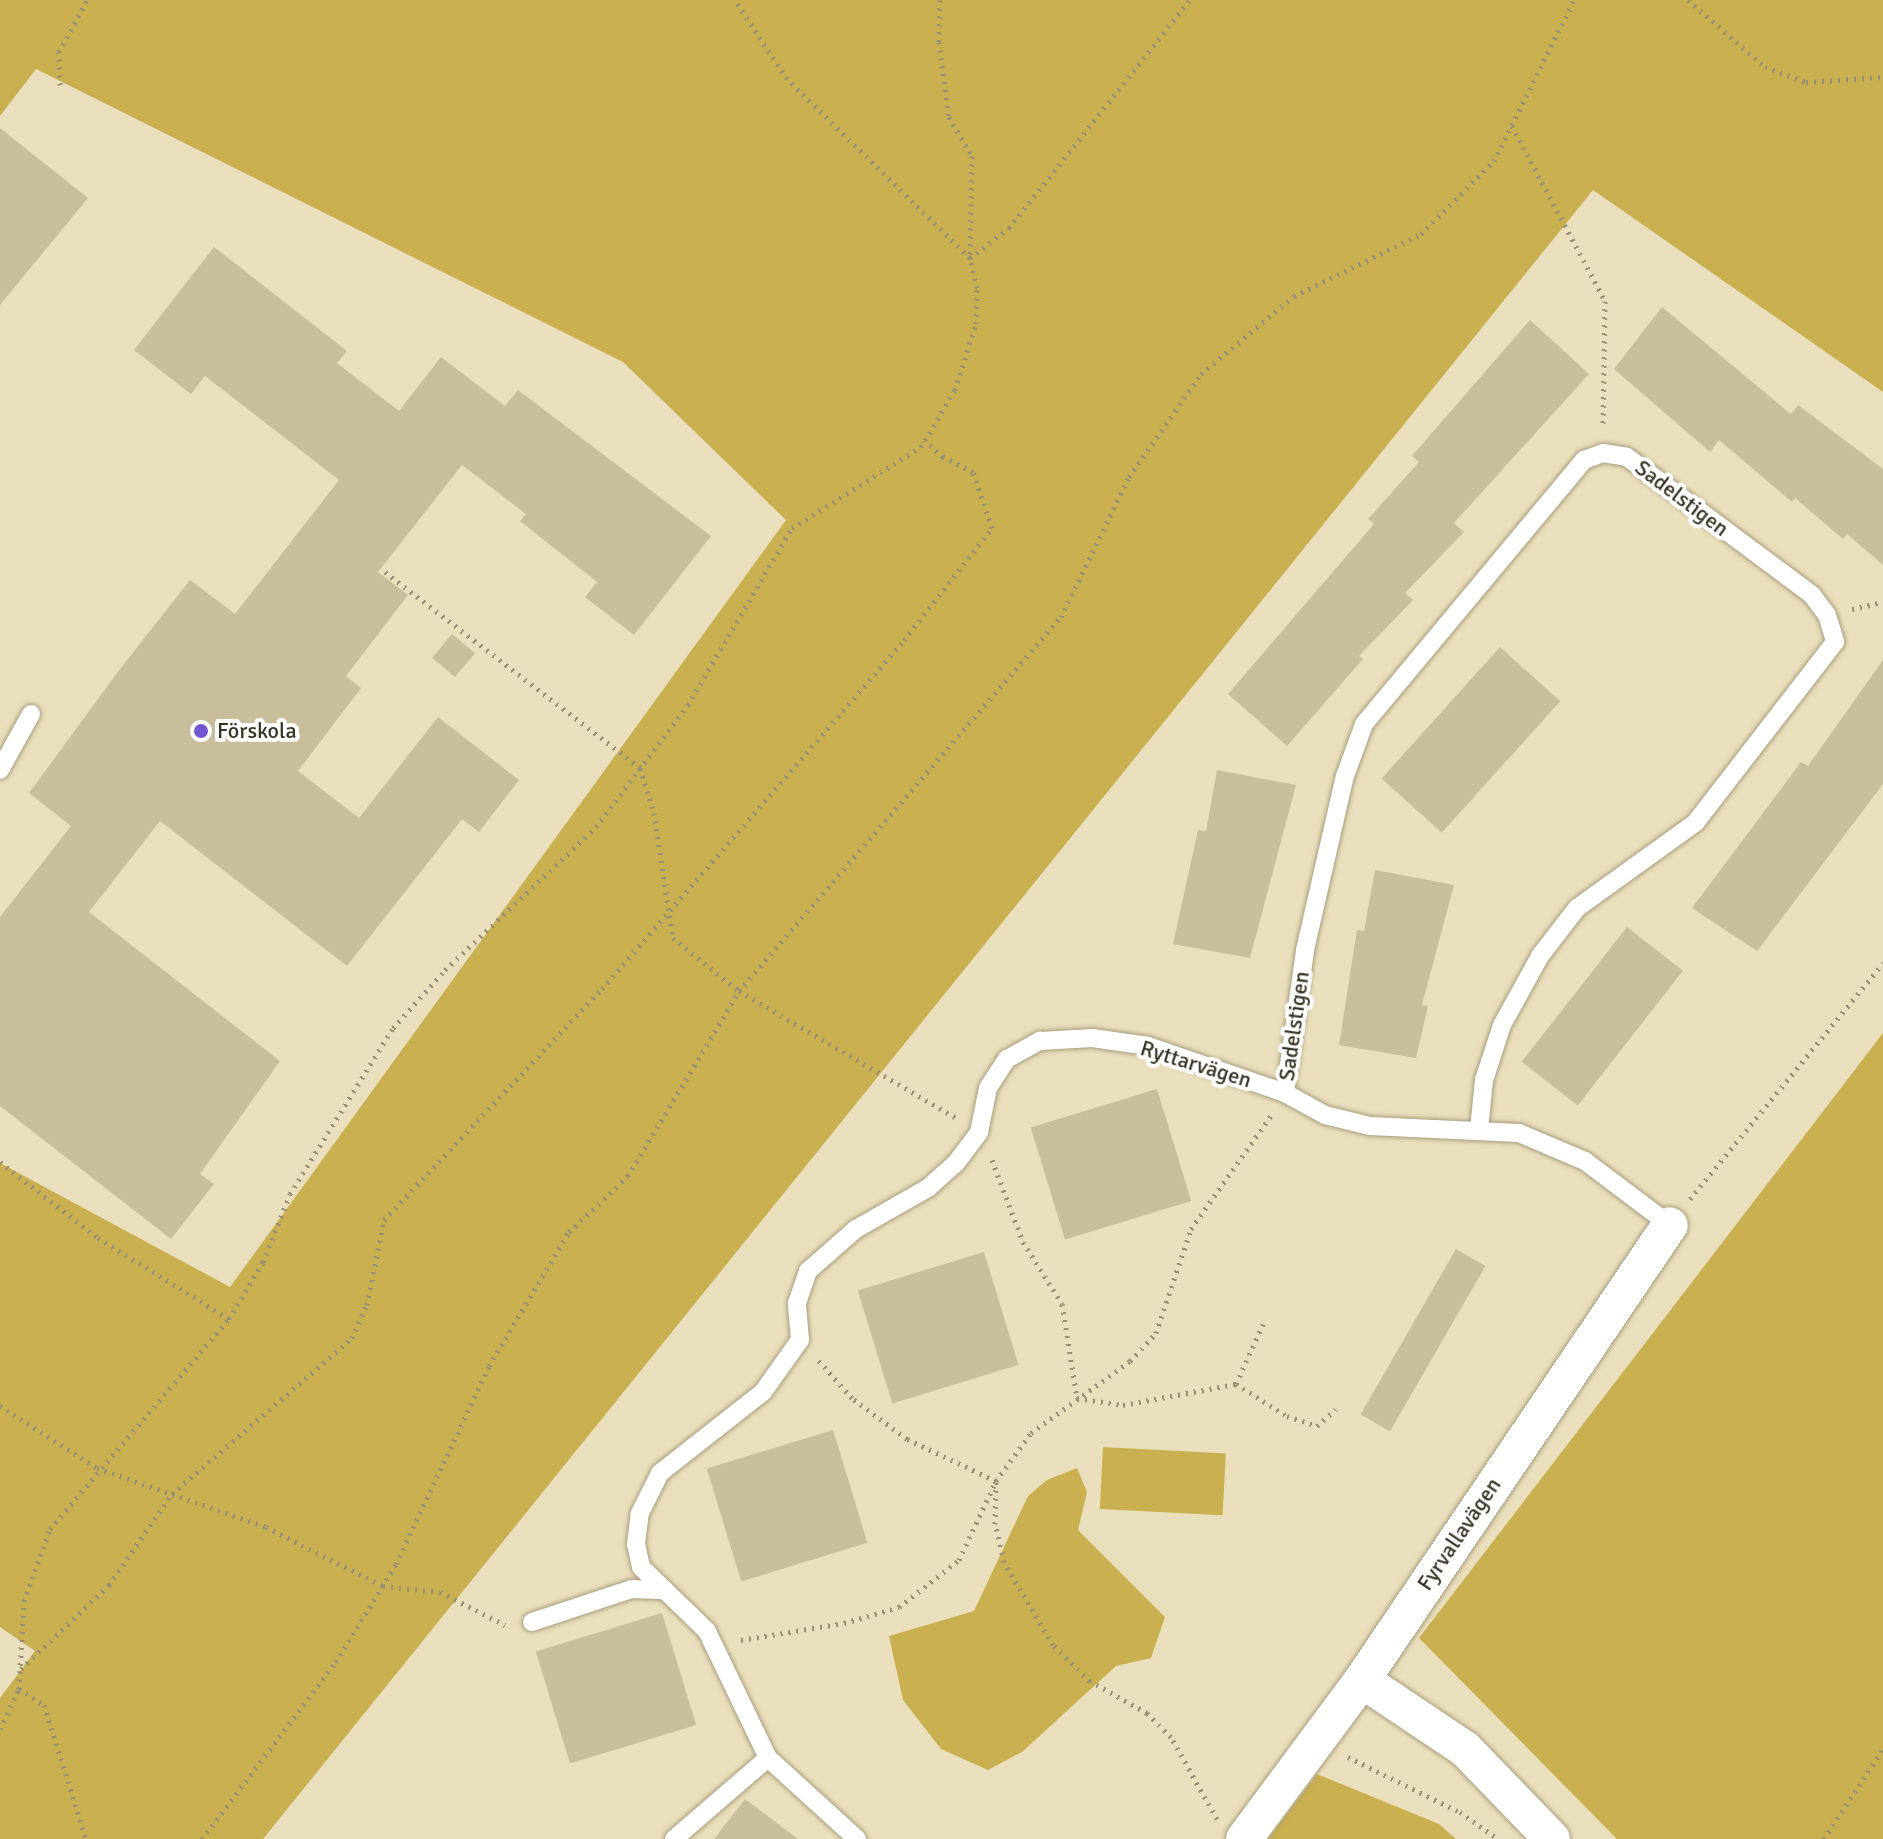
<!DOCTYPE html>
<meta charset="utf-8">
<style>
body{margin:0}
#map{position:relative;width:1883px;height:1839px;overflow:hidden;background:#eadfbc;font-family:Signika,sans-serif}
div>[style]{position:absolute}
.green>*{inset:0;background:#caaf51;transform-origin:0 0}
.building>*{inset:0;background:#c8be9c;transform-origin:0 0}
.path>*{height:5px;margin-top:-2.5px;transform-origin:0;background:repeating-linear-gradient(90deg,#968e75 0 2px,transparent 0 8px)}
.roads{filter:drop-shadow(0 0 2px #a89e7d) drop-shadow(0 0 2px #a89e7d)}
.service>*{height:18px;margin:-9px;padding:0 9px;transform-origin:9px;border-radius:9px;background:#fff}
.minor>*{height:36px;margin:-18px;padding:0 18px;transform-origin:18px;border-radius:18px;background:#fff}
.dots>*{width:22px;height:22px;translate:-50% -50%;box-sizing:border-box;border:4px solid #fff;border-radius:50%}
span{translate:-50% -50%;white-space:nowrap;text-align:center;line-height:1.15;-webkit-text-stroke:8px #fff;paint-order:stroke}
.street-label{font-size:22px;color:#363224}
.poi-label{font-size:22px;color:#363224}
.left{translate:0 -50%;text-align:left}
</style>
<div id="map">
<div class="green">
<div style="clip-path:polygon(0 0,1883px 0,1883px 392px,1593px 190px,263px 1839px,0 1839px,0 1698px,35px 1651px,0 1627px,0 1163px,230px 1287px,786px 520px,623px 362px,36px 69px,0 116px)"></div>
<div style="clip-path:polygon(1883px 1033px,1883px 1839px,1617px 1839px,1419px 1638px)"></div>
<div style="left:1103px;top:1447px;width:123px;height:62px;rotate:3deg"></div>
<div style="clip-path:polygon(1077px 1468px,1087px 1492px,1078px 1530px,1165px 1617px,1151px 1658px,1116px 1666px,1022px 1752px,988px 1770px,941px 1749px,903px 1700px,889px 1636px,974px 1611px,1028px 1496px,1047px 1480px)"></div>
<div style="clip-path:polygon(1317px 1774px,1439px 1824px,1456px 1839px,1268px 1839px)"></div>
</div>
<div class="building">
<div style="clip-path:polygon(0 128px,88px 198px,0 305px)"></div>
<div style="clip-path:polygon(214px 247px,347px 351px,337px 363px,399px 411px,441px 357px,505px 406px,518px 390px,711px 536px,634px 635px,585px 597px,597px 582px,520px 521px,526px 514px,462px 465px,378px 572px,408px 595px,346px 676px,361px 688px,298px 771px,359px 818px,438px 717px,519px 780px,479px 832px,462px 819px,347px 966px,160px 821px,89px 912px,280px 1061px,200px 1174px,214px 1184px,171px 1239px,0 1106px,0 917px,71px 826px,29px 793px,117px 673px,190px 580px,235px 614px,339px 480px,205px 376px,191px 394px,134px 350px)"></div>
<div style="clip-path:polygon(1662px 307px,1791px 414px,1798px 405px,1883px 469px,1883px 565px,1847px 534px,1843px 539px,1795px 498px,1792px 502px,1719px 440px,1710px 452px,1614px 369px)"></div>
<div style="clip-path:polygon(1530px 320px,1589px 374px,1454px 523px,1464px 532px,1405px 593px,1413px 600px,1359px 656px,1363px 659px,1287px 746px,1228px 694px,1374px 524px,1368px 519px,1419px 462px,1412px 456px)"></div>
<div style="left:452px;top:634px;width:30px;height:31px;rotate:40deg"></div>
<div style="left:1500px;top:647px;width:81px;height:177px;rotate:42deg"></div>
<div style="clip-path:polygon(1883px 660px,1883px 784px,1757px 951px,1692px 908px,1801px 762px,1808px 766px)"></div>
<div style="clip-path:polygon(1217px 770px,1296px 785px,1250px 958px,1173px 944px,1198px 830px,1206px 831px)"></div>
<div style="clip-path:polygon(1375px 870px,1454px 885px,1422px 1005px,1428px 1006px,1416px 1058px,1339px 1045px,1357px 930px,1364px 931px)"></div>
<div style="left:1627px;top:927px;width:71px;height:171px;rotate:38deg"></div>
<div style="left:1157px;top:1089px;width:117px;height:132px;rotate:73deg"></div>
<div style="left:1456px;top:1249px;width:34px;height:191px;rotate:30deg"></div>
<div style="left:984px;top:1252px;width:118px;height:132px;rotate:73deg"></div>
<div style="left:833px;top:1430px;width:118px;height:132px;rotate:73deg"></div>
<div style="left:662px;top:1613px;width:117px;height:132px;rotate:73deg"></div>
<div style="clip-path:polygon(745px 1799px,798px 1839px,714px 1839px)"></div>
</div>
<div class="path">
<div style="left:940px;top:0;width:42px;rotate:91.4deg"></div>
<div style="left:939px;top:42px;width:76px;rotate:82.4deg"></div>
<div style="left:949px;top:117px;width:45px;rotate:59.5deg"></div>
<div style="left:972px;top:156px;width:101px;rotate:91.1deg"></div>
<div style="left:1688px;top:0;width:102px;rotate:41deg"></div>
<div style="left:1765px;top:67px;width:44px;rotate:20.1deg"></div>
<div style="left:1806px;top:82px;width:77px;rotate:-3.7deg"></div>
<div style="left:60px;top:85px;width:33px;rotate:-92deg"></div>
<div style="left:59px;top:52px;width:59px;rotate:-61.7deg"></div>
<div style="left:1512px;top:126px;width:198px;rotate:62deg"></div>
<div style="left:1605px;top:301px;width:127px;rotate:90.9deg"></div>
<div style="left:970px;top:258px;width:49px;rotate:-37.6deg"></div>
<div style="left:1009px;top:228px;width:291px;rotate:-51.6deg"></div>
<div style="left:385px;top:572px;width:322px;rotate:37.5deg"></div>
<div style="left:640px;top:768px;width:47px;rotate:72.7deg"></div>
<div style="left:654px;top:813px;width:126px;rotate:81.4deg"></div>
<div style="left:673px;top:938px;width:85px;rotate:38.8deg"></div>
<div style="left:739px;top:991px;width:251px;rotate:30.3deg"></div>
<div style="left:1852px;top:609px;width:32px;rotate:-13deg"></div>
<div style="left:992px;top:1160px;width:88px;rotate:69.3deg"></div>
<div style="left:1023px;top:1242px;width:73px;rotate:57.8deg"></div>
<div style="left:1062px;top:1304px;width:95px;rotate:80.9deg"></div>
<div style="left:1077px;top:1398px;width:47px;rotate:8.7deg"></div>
<div style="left:1123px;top:1405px;width:115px;rotate:-10.5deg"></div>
<div style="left:1236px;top:1384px;width:60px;rotate:32.1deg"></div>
<div style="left:1287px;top:1416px;width:32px;rotate:18deg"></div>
<div style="left:1317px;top:1426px;width:25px;rotate:-42deg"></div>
<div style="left:0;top:1162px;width:124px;rotate:37.8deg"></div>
<div style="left:98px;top:1238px;width:154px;rotate:31.7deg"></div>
<div style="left:1690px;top:1199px;width:305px;rotate:-50.7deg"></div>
<div style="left:1236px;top:1384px;width:68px;rotate:-65.7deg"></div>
<div style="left:0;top:1406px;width:115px;rotate:32.6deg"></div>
<div style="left:97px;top:1468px;width:179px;rotate:19.2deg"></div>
<div style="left:266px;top:1527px;width:131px;rotate:26.8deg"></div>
<div style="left:383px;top:1586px;width:57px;rotate:6deg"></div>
<div style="left:440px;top:1592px;width:73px;rotate:26.9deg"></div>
<div style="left:741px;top:1640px;width:104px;rotate:-9.4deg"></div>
<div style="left:844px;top:1623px;width:57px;rotate:-16.2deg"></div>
<div style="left:899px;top:1607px;width:76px;rotate:-38.1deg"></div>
<div style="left:959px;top:1560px;width:87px;rotate:-64.9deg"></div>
<div style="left:996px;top:1481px;width:98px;rotate:-154.7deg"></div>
<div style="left:907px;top:1439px;width:69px;rotate:-143.3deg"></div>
<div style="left:852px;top:1398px;width:50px;rotate:-131.7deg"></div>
<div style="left:21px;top:1669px;width:122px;rotate:-43.7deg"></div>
<div style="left:109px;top:1585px;width:111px;rotate:-55.3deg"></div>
<div style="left:172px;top:1494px;width:238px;rotate:-40.9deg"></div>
<div style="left:352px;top:1338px;width:36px;rotate:-66deg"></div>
<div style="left:367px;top:1305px;width:87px;rotate:-78.7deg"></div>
<div style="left:384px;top:1220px;width:318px;rotate:-46.7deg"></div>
<div style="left:602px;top:989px;width:462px;rotate:-49.1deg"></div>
<div style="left:904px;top:640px;width:142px;rotate:-51.8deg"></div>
<div style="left:992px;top:528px;width:59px;rotate:-108.7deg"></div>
<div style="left:973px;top:472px;width:34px;rotate:-153deg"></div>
<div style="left:943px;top:457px;width:25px;rotate:-137deg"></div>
<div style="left:19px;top:1689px;width:30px;rotate:33deg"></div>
<div style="left:44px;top:1705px;width:140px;rotate:72.6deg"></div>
<div style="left:0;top:1729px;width:44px;rotate:-64.6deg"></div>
<div style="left:19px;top:1689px;width:88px;rotate:-86.7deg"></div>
<div style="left:24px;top:1601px;width:77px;rotate:-70.1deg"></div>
<div style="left:50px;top:1529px;width:276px;rotate:-49.6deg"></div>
<div style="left:229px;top:1319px;width:66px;rotate:-59.2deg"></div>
<div style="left:263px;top:1262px;width:73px;rotate:-68.3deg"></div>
<div style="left:290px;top:1194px;width:195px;rotate:-58.2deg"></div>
<div style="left:393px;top:1028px;width:78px;rotate:-48.1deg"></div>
<div style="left:445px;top:970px;width:208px;rotate:-43.4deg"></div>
<div style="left:596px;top:827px;width:153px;rotate:-53deg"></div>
<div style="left:688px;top:705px;width:205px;rotate:-59.6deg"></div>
<div style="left:792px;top:528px;width:152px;rotate:-32.1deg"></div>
<div style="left:921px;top:447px;width:66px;rotate:-59.2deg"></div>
<div style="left:955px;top:390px;width:69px;rotate:-72.3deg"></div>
<div style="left:976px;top:324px;width:36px;rotate:-88deg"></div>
<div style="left:977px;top:288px;width:31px;rotate:-103deg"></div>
<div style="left:970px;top:258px;width:256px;rotate:-135.6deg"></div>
<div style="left:787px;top:79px;width:95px;rotate:-123.4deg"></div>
<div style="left:1348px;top:1757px;width:125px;rotate:26.2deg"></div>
<div style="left:1460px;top:1812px;width:42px;rotate:35.2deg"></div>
<div style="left:1217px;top:1819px;width:94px;rotate:-119.3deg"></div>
<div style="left:1171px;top:1737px;width:34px;rotate:-135deg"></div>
<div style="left:1147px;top:1713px;width:65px;rotate:-150.7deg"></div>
<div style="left:1090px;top:1681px;width:52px;rotate:-135.8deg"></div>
<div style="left:1053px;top:1645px;width:96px;rotate:-120.6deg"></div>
<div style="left:1004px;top:1562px;width:39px;rotate:-103deg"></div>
<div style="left:995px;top:1524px;width:43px;rotate:-88.7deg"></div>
<div style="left:996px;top:1481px;width:59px;rotate:-53.9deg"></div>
<div style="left:1031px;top:1433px;width:122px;rotate:-36deg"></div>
<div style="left:1130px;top:1361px;width:38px;rotate:-47deg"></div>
<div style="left:1156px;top:1333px;width:110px;rotate:-71.4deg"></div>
<div style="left:1191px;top:1229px;width:141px;rotate:-54.8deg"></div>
<div style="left:202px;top:1839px;width:222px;rotate:-52.9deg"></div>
<div style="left:336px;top:1662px;width:115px;rotate:-58.5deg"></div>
<div style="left:396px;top:1564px;width:219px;rotate:-64.8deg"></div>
<div style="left:489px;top:1366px;width:156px;rotate:-59.2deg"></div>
<div style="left:569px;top:1232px;width:81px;rotate:-43.5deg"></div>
<div style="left:628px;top:1176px;width:216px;rotate:-59deg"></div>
<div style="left:739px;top:991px;width:494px;rotate:-49.3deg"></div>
<div style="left:1061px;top:617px;width:156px;rotate:-64.1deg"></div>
<div style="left:1129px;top:477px;width:126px;rotate:-55deg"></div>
<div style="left:1201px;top:374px;width:121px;rotate:-40deg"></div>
<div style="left:1294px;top:296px;width:141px;rotate:-26deg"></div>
<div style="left:1421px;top:234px;width:103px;rotate:-45deg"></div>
<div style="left:1494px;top:161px;width:180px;rotate:-63.6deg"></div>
<div style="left:1824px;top:1839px;width:108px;rotate:-56.8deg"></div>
</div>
<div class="roads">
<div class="service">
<div style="left:0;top:770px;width:64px;rotate:-61deg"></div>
<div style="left:1285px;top:1093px;width:144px;rotate:-82deg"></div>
<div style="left:1305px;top:950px;width:179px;rotate:-77.1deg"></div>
<div style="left:1345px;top:776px;width:55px;rotate:-69.9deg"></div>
<div style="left:1364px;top:724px;width:344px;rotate:-50.2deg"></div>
<div style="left:1584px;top:460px;width:20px;rotate:-20deg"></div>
<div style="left:1603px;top:453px;width:24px;rotate:9deg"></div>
<div style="left:1627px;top:457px;width:231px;rotate:36.7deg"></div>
<div style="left:1812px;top:595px;width:25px;rotate:53deg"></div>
<div style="left:1827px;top:615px;width:28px;rotate:73deg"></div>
<div style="left:1835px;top:642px;width:229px;rotate:127.7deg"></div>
<div style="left:1695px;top:823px;width:145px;rotate:144.2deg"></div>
<div style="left:1577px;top:908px;width:61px;rotate:127.6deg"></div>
<div style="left:1540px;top:956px;width:79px;rotate:118.8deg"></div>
<div style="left:1502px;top:1025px;width:58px;rotate:108.1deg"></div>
<div style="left:1484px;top:1080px;width:49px;rotate:95.8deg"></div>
<div style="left:532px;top:1622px;width:105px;rotate:-18.3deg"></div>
<div style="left:632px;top:1589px;width:33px;rotate:2deg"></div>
<div style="left:674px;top:1839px;width:124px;rotate:-40.8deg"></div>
<div style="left:857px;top:1839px;width:120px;rotate:-137.7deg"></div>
<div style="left:768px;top:1758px;width:141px;rotate:-115.7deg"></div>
<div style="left:707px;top:1631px;width:92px;rotate:-135.9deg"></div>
<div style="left:641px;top:1567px;width:24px;rotate:-102deg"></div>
<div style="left:636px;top:1544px;width:31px;rotate:-83deg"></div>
<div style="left:640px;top:1513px;width:45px;rotate:-63.4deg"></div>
<div style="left:660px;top:1473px;width:131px;rotate:-38.2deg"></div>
<div style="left:763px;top:1392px;width:64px;rotate:-54.6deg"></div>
<div style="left:800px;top:1340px;width:37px;rotate:-95deg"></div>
<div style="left:797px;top:1303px;width:34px;rotate:-71deg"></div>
<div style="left:808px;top:1271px;width:64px;rotate:-41.2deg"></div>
<div style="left:856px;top:1229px;width:83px;rotate:-29.7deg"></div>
<div style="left:928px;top:1188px;width:38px;rotate:-42deg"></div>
<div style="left:956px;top:1163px;width:39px;rotate:-53deg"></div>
<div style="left:979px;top:1132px;width:45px;rotate:-78.4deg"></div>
<div style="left:988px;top:1088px;width:35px;rotate:-57deg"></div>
<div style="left:1007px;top:1059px;width:38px;rotate:-29deg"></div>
<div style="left:1040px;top:1041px;width:52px;rotate:-3.3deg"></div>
<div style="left:1092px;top:1038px;width:57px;rotate:8.1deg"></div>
<div style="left:1148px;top:1046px;width:145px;rotate:18.9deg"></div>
<div style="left:1285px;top:1093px;width:46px;rotate:28.8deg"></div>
<div style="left:1325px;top:1115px;width:46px;rotate:13.7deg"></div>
<div style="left:1370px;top:1126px;width:149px;rotate:2.7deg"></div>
<div style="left:1519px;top:1133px;width:72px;rotate:23deg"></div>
<div style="left:1585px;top:1161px;width:106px;rotate:37deg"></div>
</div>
<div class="minor">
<div style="left:1362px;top:1680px;width:124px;rotate:33.8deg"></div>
<div style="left:1465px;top:1749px;width:125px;rotate:46deg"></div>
<div style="left:1244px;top:1839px;width:198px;rotate:-53.4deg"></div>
<div style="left:1362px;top:1680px;width:549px;rotate:-55.91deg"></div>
</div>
</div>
<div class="dots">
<div style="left:201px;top:731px;background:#7357d1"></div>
</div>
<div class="street-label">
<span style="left:1682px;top:498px;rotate:37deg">Sadelstigen</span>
<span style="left:1294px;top:1026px;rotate:-82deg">Sadelstigen</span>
<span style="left:1196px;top:1064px;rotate:17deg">Ryttarvägen</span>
<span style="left:1459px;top:1534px;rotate:-56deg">Fyrvallavägen</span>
</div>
<div class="poi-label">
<span class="left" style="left:217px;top:731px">Förskola</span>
</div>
</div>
